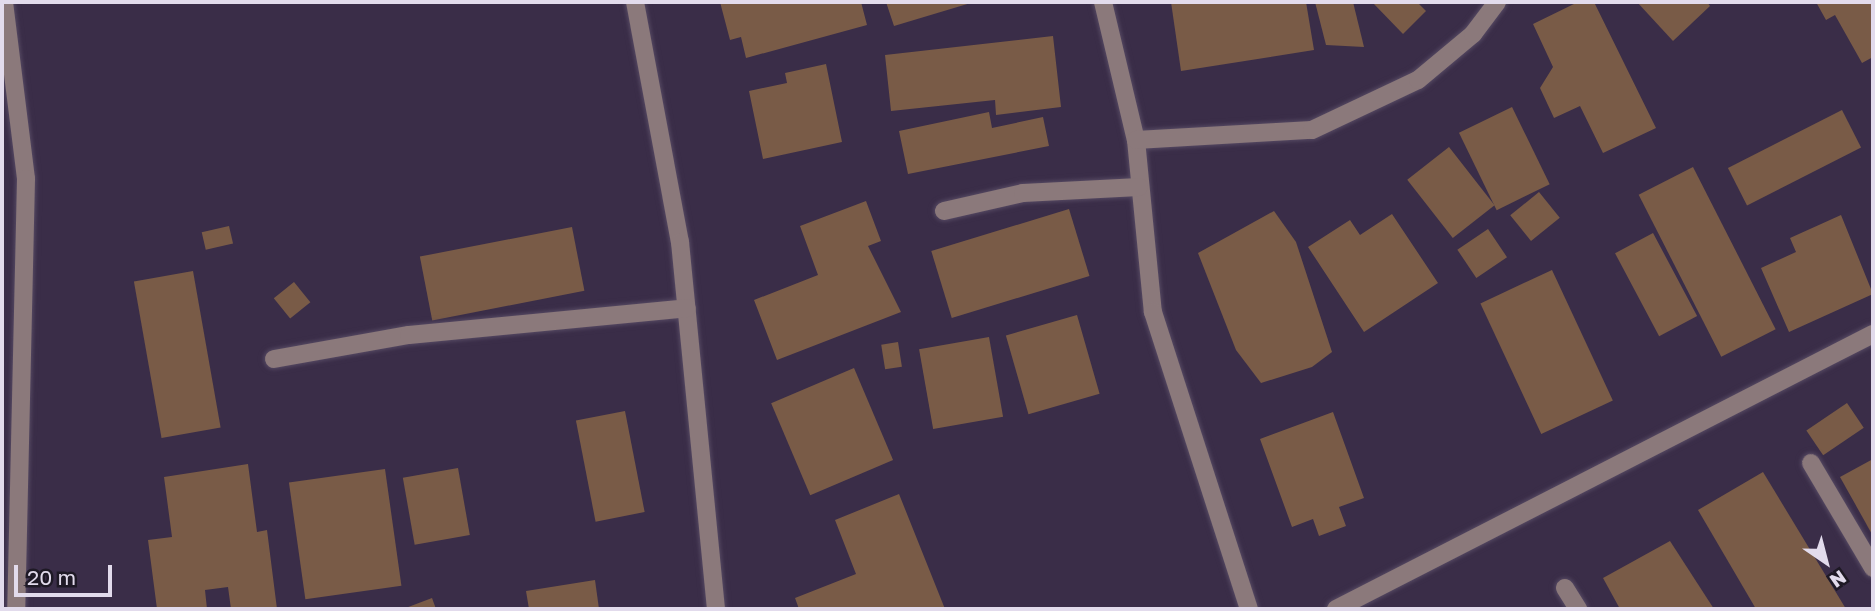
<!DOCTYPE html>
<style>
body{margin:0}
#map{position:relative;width:1875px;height:611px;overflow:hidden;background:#3a2d48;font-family:"Golos Text",sans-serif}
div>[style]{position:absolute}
.building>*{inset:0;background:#795b47;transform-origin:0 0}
.roads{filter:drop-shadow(0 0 2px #554962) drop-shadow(0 0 2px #554962)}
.minor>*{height:18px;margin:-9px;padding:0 9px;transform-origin:9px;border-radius:9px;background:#8b797b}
span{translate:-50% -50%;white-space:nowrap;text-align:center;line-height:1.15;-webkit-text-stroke:6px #1e1925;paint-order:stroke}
.frame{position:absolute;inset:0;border:4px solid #e2dbec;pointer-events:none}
.north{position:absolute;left:1791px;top:527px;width:70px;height:70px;-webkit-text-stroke:5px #1e1925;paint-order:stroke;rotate:145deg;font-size:19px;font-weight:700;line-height:28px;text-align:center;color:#e2dbec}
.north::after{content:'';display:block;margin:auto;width:24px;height:32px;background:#e2dbec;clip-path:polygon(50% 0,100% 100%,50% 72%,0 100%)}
.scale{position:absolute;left:14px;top:565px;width:98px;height:32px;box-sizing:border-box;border:4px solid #e2dbec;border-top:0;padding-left:9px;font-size:21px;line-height:24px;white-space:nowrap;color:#e2dbec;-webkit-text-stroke:5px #1e1925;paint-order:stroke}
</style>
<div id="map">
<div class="building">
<div style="clip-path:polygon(720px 2px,861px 2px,867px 25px,746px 58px,741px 37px,730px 40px)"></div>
<div style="clip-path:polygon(886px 2px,974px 2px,894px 26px)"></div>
<div style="clip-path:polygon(1171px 2px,1306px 2px,1314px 50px,1181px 71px)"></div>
<div style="clip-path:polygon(1315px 2px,1353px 2px,1364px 47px,1326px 45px)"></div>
<div style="clip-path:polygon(1372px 2px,1417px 2px,1426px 11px,1403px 34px)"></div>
<div style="clip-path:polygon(1578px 2px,1594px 2px,1656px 128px,1603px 153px,1580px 106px,1554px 118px,1540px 88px,1553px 67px,1533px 24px)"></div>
<div style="clip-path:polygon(1637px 2px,1707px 2px,1710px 6px,1673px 41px)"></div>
<div style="clip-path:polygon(1816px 2px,1873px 2px,1873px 57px,1862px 63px,1835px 15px,1826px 20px)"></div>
<div style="clip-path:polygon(1053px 36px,1061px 107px,996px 115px,995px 100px,891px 111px,885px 55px)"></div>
<div style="clip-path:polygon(826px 64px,842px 142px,763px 159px,749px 91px,787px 83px,785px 73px)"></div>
<div style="left:1512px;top:107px;width:86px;height:59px;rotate:64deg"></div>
<div style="left:1842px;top:110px;width:42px;height:128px;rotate:63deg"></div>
<div style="clip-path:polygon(989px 112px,992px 128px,1043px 117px,1049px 146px,908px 174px,899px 131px)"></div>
<div style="left:1449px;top:147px;width:74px;height:53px;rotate:52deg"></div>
<div style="left:1693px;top:167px;width:182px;height:61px;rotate:63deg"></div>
<div style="left:1539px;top:192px;width:33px;height:37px;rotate:51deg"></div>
<div style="clip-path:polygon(866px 201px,881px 241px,868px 246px,901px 312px,777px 360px,754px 300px,818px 275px,800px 226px)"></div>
<div style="left:1069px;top:209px;width:70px;height:144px;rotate:73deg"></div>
<div style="clip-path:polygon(1274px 211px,1296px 242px,1332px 352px,1312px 367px,1261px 383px,1236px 350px,1198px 253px)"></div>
<div style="clip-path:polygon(1392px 214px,1438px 283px,1364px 332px,1308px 247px,1350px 220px,1360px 235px)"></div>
<div style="clip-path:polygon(1841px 215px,1873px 294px,1789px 332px,1761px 268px,1796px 252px,1790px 238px)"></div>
<div style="left:229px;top:226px;width:18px;height:28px;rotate:77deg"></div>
<div style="left:572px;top:227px;width:65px;height:155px;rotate:79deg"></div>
<div style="left:1488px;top:229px;width:34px;height:37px;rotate:56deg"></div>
<div style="left:1653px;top:233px;width:94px;height:43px;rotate:62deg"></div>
<div style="left:1552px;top:270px;width:144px;height:79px;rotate:65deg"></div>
<div style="left:193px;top:271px;width:159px;height:60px;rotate:80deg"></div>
<div style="left:294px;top:282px;width:26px;height:26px;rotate:51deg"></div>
<div style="left:1077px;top:315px;width:82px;height:74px;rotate:74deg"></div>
<div style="left:989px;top:337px;width:81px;height:71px;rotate:80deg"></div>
<div style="left:898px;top:342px;width:25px;height:17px;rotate:81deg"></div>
<div style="left:854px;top:368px;width:100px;height:90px;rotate:67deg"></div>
<div style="left:1847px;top:403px;width:30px;height:49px;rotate:56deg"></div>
<div style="left:625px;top:411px;width:103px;height:50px;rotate:79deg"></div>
<div style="clip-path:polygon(1333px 412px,1364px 498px,1339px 507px,1346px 526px,1319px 536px,1313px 519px,1292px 527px,1260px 439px)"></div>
<div style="clip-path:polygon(1873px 459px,1873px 536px,1840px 477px)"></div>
<div style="clip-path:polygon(248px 464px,257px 532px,267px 530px,277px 609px,231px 609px,228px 587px,205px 590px,207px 609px,157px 609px,148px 540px,172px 537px,164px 477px)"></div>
<div style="left:458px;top:468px;width:68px;height:56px;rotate:80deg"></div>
<div style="left:385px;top:469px;width:118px;height:97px;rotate:82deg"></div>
<div style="clip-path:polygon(1763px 472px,1846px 609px,1756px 609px,1698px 510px)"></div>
<div style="clip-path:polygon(899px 494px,945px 609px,799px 609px,795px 598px,856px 574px,835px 520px)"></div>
<div style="clip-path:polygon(1670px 541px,1714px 609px,1620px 609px,1603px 578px)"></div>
<div style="clip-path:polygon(595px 580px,599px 609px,529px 609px,526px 591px)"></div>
<div style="clip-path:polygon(432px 598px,436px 609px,403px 609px)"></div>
</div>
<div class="roads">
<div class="minor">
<div style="left:4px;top:2px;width:178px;rotate:82.9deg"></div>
<div style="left:26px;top:179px;width:430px;rotate:91.3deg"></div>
<div style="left:635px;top:2px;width:244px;rotate:79.4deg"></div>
<div style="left:680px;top:242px;width:369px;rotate:84.4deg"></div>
<div style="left:1103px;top:2px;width:142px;rotate:76.6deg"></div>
<div style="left:1136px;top:140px;width:173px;rotate:84.4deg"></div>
<div style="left:1153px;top:312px;width:312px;rotate:72.1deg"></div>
<div style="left:1136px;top:140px;width:176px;rotate:-3.3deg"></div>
<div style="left:1312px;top:130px;width:117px;rotate:-25.3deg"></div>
<div style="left:1418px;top:80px;width:72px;rotate:-39.9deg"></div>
<div style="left:1473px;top:34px;width:40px;rotate:-53deg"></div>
<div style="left:944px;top:211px;width:81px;rotate:-12.8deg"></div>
<div style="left:1023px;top:193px;width:116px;rotate:-3deg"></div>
<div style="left:274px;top:359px;width:137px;rotate:-10.1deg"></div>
<div style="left:409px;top:335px;width:279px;rotate:-5.5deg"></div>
<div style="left:1811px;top:463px;width:122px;rotate:59.4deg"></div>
<div style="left:1565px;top:588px;width:25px;rotate:58deg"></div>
<div style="left:1336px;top:609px;width:603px;rotate:-27.12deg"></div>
</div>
</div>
<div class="frame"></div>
<div class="north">N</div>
<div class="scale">20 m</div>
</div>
